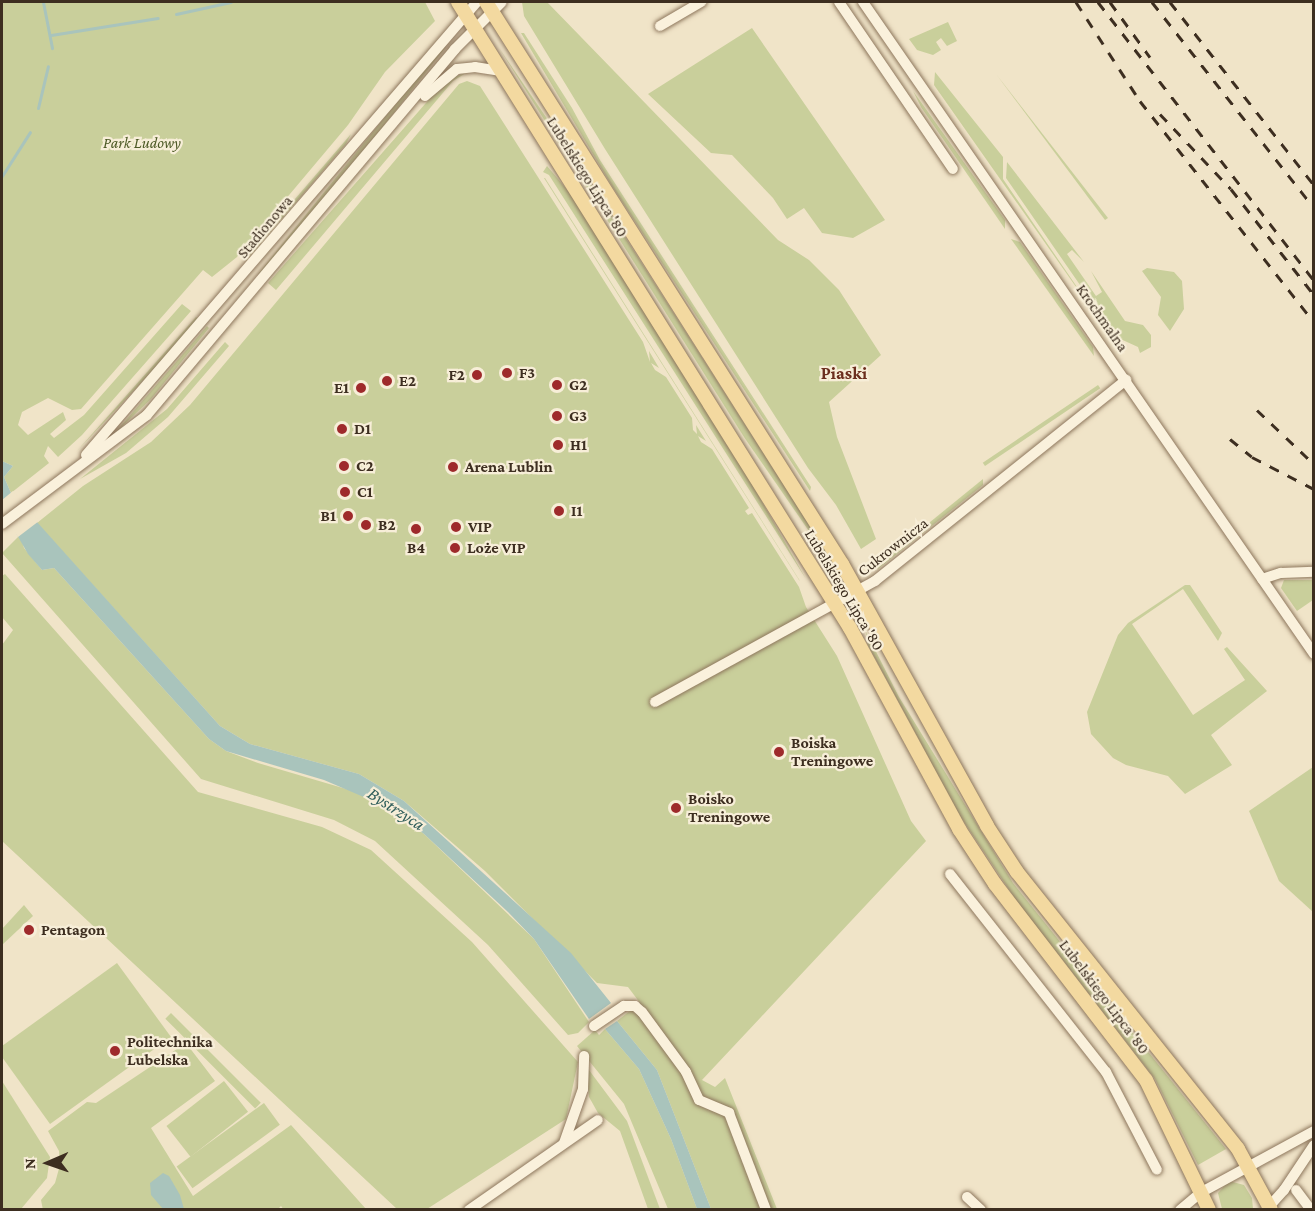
<!DOCTYPE html>
<meta charset="utf-8">
<style>
body{margin:0}
#map{position:relative;width:1315px;height:1211px;overflow:hidden;background:#f0e4c8;font-family:"Crimson Pro",serif}
div>[style]{position:absolute}
.green>*{inset:0;background:#c9cf9b;transform-origin:0 0}
.water>*{inset:0;background:#a9c4bc}
.pier>*{inset:0;background:#f0e4c8}
.stream>*{height:3px;margin:-1.5px;padding:0 1.5px;transform-origin:1.5px;border-radius:1.5px;background:#a9c4bc}
.roads{filter:drop-shadow(0 0 2px #8d765c) drop-shadow(0 0 2px #8d765c)}
.minor>*{height:10px;margin:-5px;padding:0 5px;transform-origin:5px;border-radius:5px;background:#faf1dc}
.major>*{height:14px;margin:-7px;padding:0 7px;transform-origin:7px;border-radius:7px;background:#f3d9a0}
.rail>*{height:3px;margin-top:-1.5px;transform-origin:0;background:repeating-linear-gradient(90deg,#3d2e20 0 10px,transparent 0 20px)}
.dots>*{width:16px;height:16px;translate:-50% -50%;box-sizing:border-box;border:3px solid #f7eed8;border-radius:50%}
span{translate:-50% -50%;white-space:nowrap;text-align:center;line-height:1.15;-webkit-text-stroke:4.5px #f7eed8;paint-order:stroke}
.park-label{font-size:16px;color:#4d5a26;font-style:italic}
.street-label{font-size:16px;color:#3d2e20}
.poi-label{font-size:16px;color:#3d2e20;font-weight:700}
.left{translate:0 -50%;text-align:left}
.right{translate:-100% -50%;text-align:right}
.neighbourhood-label{font-size:18px;color:#6b2e1e;font-weight:700}
.water-label{font-size:18px;color:#2f5d5a;font-style:italic}
.frame{position:absolute;inset:0;border:3px solid #3d2e20;pointer-events:none}
.north{position:absolute;left:18px;top:1133px;width:60px;height:60px;-webkit-text-stroke:4px #f7eed8;paint-order:stroke;rotate:268deg;font-size:16px;font-weight:700;line-height:24px;text-align:center;color:#3d2e20}
.north::after{content:'';display:block;margin:auto;width:21px;height:27px;background:#3d2e20;clip-path:polygon(50% 0,100% 100%,50% 72%,0 100%)}
</style>
<div id="map">
<div class="green">
<div style="clip-path:polygon(2px 2px,425px 2px,435px 21px,385px 72px,348px 125px,237px 257px,212px 277px,203px 270px,81px 409px,72px 410px,48px 398px,22px 412px,18px 425px,28px 435px,63px 412px,66px 420px,50px 434px,54px 438px,84px 415px,182px 304px,191px 311px,82px 435px,58px 457px,48px 446px,44px 456px,49px 463px,11px 493px,4px 477px,13px 466px,2px 461px)"></div>
<div style="clip-path:polygon(522px 2px,547px 2px,778px 240px,809px 260px,839px 290px,881px 355px,829px 402px,837px 437px,876px 539px,861px 549px,836px 505px,808px 468px,605px 149px,524px 16px)"></div>
<div style="clip-path:polygon(948px 22px,957px 41px,947px 46px,941px 38px,936px 42px,941px 50px,933px 55px,917px 50px,909px 39px)"></div>
<div style="clip-path:polygon(752px 28px,885px 220px,853px 238px,822px 233px,804px 208px,787px 219px,773px 198px,732px 155px,711px 153px,648px 94px)"></div>
<div style="clip-path:polygon(521px 33px,524px 33px,572px 108px,600px 160px,811px 487px,810px 491px,612px 186px)"></div>
<div style="clip-path:polygon(444px 44px,446px 47px,351px 167px,260px 276px,258px 274px)"></div>
<div style="clip-path:polygon(499px 48px,584px 173px,833px 562px,831px 563px,744px 437px)"></div>
<div style="clip-path:polygon(935px 72px,1003px 157px,1003px 179px,1114px 341px,934px 85px)"></div>
<div style="clip-path:polygon(466px 73px,453px 81px,276px 290px,268px 283px,447px 79px)"></div>
<div style="clip-path:polygon(996px 74px,1108px 218px,1105px 220px)"></div>
<div style="clip-path:polygon(467px 81px,480px 86px,643px 342px,650px 362px,649px 351px,659px 368px,651px 363px,655px 370px,666px 377px,692px 418px,693px 430px,697px 434px,696px 425px,706px 441px,698px 436px,701px 442px,712px 449px,749px 508px,745px 511px,748px 515px,752px 513px,799px 587px,806px 607px,837px 656px,911px 821px,926px 841px,702px 1080px,715px 1087px,725px 1078px,777px 1209px,711px 1209px,657px 1070px,617px 1021px,640px 1003px,628px 987px,597px 983px,485px 871px,404px 801px,359px 774px,250px 744px,220px 726px,37px 523px,83px 486px,151px 442px,190px 405px,459px 84px)"></div>
<div style="clip-path:polygon(913px 91px,1005px 220px,1005px 229px,921px 107px)"></div>
<div style="clip-path:polygon(351px 134px,346px 144px,244px 263px,276px 221px)"></div>
<div style="clip-path:polygon(1007px 162px,1084px 262px,1072px 250px,1067px 254px,1096px 296px,1102px 292px,1091px 271px,1125px 321px,1143px 325px,1151px 335px,1151px 347px,1140px 353px,1138px 347px,1116px 337px,1006px 178px)"></div>
<div style="clip-path:polygon(547px 166px,569px 192px,737px 458px,806px 579px,549px 175px,543px 172px)"></div>
<div style="clip-path:polygon(544px 178px,545px 178px,800px 581px,799px 580px)"></div>
<div style="clip-path:polygon(1011px 239px,1020px 242px,1093px 347px,1094px 356px)"></div>
<div style="clip-path:polygon(1147px 268px,1174px 272px,1182px 281px,1184px 309px,1170px 331px,1158px 315px,1161px 297px,1142px 271px)"></div>
<div style="clip-path:polygon(196px 317px,199px 319px,173px 349px,77px 451px)"></div>
<div style="clip-path:polygon(207px 326px,209px 328px,151px 399px,114px 434px)"></div>
<div style="clip-path:polygon(225px 342px,229px 346px,168px 417px,126px 453px,80px 479px,167px 409px)"></div>
<div style="left:1098px;top:385px;width:4px;height:139px;rotate:56deg"></div>
<div style="clip-path:polygon(983px 479px,983px 485px,878px 569px,876px 566px)"></div>
<div style="clip-path:polygon(20px 535px,24px 548px,42px 570px,54px 568px,209px 739px,226px 751px,258px 763px,353px 791px,387px 807px,424px 834px,534px 939px,589px 1022px,578px 1033px,568px 1035px,488px 945px,375px 841px,334px 820px,201px 779px,2px 553px)"></div>
<div style="clip-path:polygon(5px 574px,198px 792px,322px 827px,371px 850px,472px 942px,578px 1062px,566px 1119px,427px 1209px,397px 1209px,2px 841px,2px 645px,13px 630px,2px 617px,2px 576px)"></div>
<div style="clip-path:polygon(1284px 580px,1313px 580px,1313px 600px,1297px 611px,1281px 588px)"></div>
<div style="clip-path:polygon(1185px 585px,1190px 585px,1222px 633px,1218px 641px,1183px 589px,1132px 624px,1193px 715px,1245px 680px,1224px 649px,1227px 647px,1267px 691px,1211px 735px,1232px 765px,1185px 794px,1168px 776px,1126px 765px,1113px 758px,1091px 734px,1087px 712px,1118px 635px,1128px 623px)"></div>
<div style="clip-path:polygon(866px 632px,899px 697px,1013px 883px,1226px 1149px,1198px 1165px,1155px 1079px,1016px 900px,960px 816px,868px 645px)"></div>
<div style="clip-path:polygon(1313px 767px,1313px 912px,1279px 881px,1249px 811px)"></div>
<div style="clip-path:polygon(24px 905px,33px 916px,2px 945px,2px 929px)"></div>
<div style="clip-path:polygon(117px 963px,171px 1037px,50px 1124px,2px 1057px,2px 1046px)"></div>
<div style="left:171px;top:1013px;width:127px;height:8px;rotate:45deg"></div>
<div style="clip-path:polygon(605px 1029px,639px 1069px,671px 1139px,697px 1209px,668px 1209px,624px 1104px,577px 1046px,595px 1030px,599px 1035px)"></div>
<div style="clip-path:polygon(186px 1043px,215px 1081px,151px 1128px,193px 1196px,291px 1125px,366px 1209px,284px 1210px,281px 1206px,277px 1210px,43px 1210px,41px 1200px,55px 1183px,60px 1165px,59px 1151px,48px 1131px,87px 1102px,96px 1103px)"></div>
<div style="clip-path:polygon(586px 1066px,627px 1121px,660px 1209px,648px 1209px,620px 1131px,598px 1113px,589px 1097px)"></div>
<div style="clip-path:polygon(2px 1081px,50px 1157px,47px 1178px,21px 1209px,2px 1209px)"></div>
<div style="left:224px;top:1081px;width:39px;height:73px;rotate:52deg"></div>
<div style="left:264px;top:1103px;width:27px;height:108px;rotate:54deg"></div>
<div style="clip-path:polygon(1229px 1181px,1244px 1185px,1252px 1198px,1253px 1209px,1222px 1209px,1218px 1193px)"></div>
</div>
<div class="water">
<div style="clip-path:polygon(2px 461px,13px 466px,4px 477px,11px 493px,220px 726px,250px 744px,359px 774px,404px 801px,571px 953px,611px 1003px,589px 1019px,534px 939px,508px 912px,424px 834px,387px 807px,324px 780px,226px 751px,209px 739px,54px 568px,42px 570px,28px 554px,2px 509px)"></div>
<div style="clip-path:polygon(617px 1021px,657px 1070px,711px 1209px,697px 1209px,671px 1139px,639px 1069px,605px 1029px)"></div>
<div style="clip-path:polygon(163px 1173px,169px 1176px,180px 1195px,184px 1209px,163px 1209px,151px 1195px,150px 1183px)"></div>
</div>
<div class="pier">
<div style="clip-path:polygon(13px 491px,39px 521px,18px 537px,2px 514px,2px 500px)"></div>
</div>
<div class="stream">
<div style="left:43px;top:2px;width:47px;rotate:78.9deg"></div>
<div style="left:176px;top:14px;width:56px;rotate:-12.3deg"></div>
<div style="left:51px;top:35px;width:108px;rotate:-9deg"></div>
<div style="left:38px;top:108px;width:43px;rotate:-76.6deg"></div>
<div style="left:2px;top:176px;width:52px;rotate:-57.5deg"></div>
</div>
<div class="roads">
<div class="minor">
<div style="left:839px;top:2px;width:202px;rotate:55.7deg"></div>
<div style="left:863px;top:2px;width:793px;rotate:55.33deg"></div>
<div style="left:660px;top:26px;width:48px;rotate:-30.3deg"></div>
<div style="left:425px;top:96px;width:42px;rotate:-40.2deg"></div>
<div style="left:457px;top:69px;width:18px;rotate:-6deg"></div>
<div style="left:475px;top:67px;width:25px;rotate:9deg"></div>
<div style="left:86px;top:455px;width:598px;rotate:-49.2deg"></div>
<div style="left:2px;top:524px;width:181px;rotate:-36.9deg"></div>
<div style="left:147px;top:415px;width:478px;rotate:-49.9deg"></div>
<div style="left:455px;top:49px;width:66px;rotate:-45deg"></div>
<div style="left:1262px;top:579px;width:20px;rotate:-18deg"></div>
<div style="left:1281px;top:573px;width:33px;rotate:-2deg"></div>
<div style="left:655px;top:702px;width:251px;rotate:-28.8deg"></div>
<div style="left:875px;top:581px;width:322px;rotate:-38.7deg"></div>
<div style="left:950px;top:874px;width:252px;rotate:51.8deg"></div>
<div style="left:1106px;top:1072px;width:110px;rotate:62.5deg"></div>
<div style="left:594px;top:1026px;width:36px;rotate:-34deg"></div>
<div style="left:624px;top:1006px;width:11px"></div>
<div style="left:635px;top:1006px;width:9px;rotate:41deg"></div>
<div style="left:642px;top:1012px;width:74px;rotate:53.7deg"></div>
<div style="left:686px;top:1072px;width:31px;rotate:65deg"></div>
<div style="left:699px;top:1100px;width:33px;rotate:23deg"></div>
<div style="left:729px;top:1113px;width:104px;rotate:69.1deg"></div>
<div style="left:564px;top:1143px;width:57px;rotate:-70.6deg"></div>
<div style="left:583px;top:1089px;width:33px;rotate:-88deg"></div>
<div style="left:1296px;top:1190px;width:25px;rotate:53deg"></div>
<div style="left:967px;top:1197px;width:19px;rotate:43deg"></div>
<div style="left:469px;top:1210px;width:157px;rotate:-34.9deg"></div>
<div style="left:1180px;top:1210px;width:26px;rotate:-40deg"></div>
<div style="left:1200px;top:1193px;width:130px;rotate:-28.5deg"></div>
<div style="left:1266px;top:1210px;width:27px;rotate:-48deg"></div>
<div style="left:1284px;top:1190px;width:54px;rotate:-56.3deg"></div>
</div>
<div class="major">
<div style="left:458px;top:2px;width:739px;rotate:57.95deg"></div>
<div style="left:850px;top:628px;width:229px;rotate:61.5deg"></div>
<div style="left:959px;top:829px;width:66px;rotate:56.8deg"></div>
<div style="left:995px;top:884px;width:247px;rotate:52.4deg"></div>
<div style="left:1146px;top:1080px;width:144px;rotate:64.1deg"></div>
<div style="left:486px;top:2px;width:665px;rotate:57.65deg"></div>
<div style="left:842px;top:564px;width:299px;rotate:61deg"></div>
<div style="left:987px;top:826px;width:55px;rotate:56.9deg"></div>
<div style="left:1017px;top:872px;width:354px;rotate:51.4deg"></div>
<div style="left:1238px;top:1149px;width:69px;rotate:61.6deg"></div>
</div>
</div>
<div class="rail">
<div style="left:1076px;top:2px;width:118px;rotate:57.1deg"></div>
<div style="left:1140px;top:101px;width:281px;rotate:51.8deg"></div>
<div style="left:1098px;top:2px;width:352px;rotate:52.2deg"></div>
<div style="left:1110px;top:2px;width:68px;rotate:54deg"></div>
<div style="left:1152px;top:2px;width:262px;rotate:51.8deg"></div>
<div style="left:1170px;top:2px;width:233px;rotate:51.8deg"></div>
<div style="left:1160px;top:114px;width:103px;rotate:46.6deg"></div>
<div style="left:1231px;top:189px;width:135px;rotate:51.9deg"></div>
<div style="left:1257px;top:410px;width:79px;rotate:43.5deg"></div>
<div style="left:1230px;top:439px;width:28px;rotate:39deg"></div>
<div style="left:1252px;top:457px;width:70px;rotate:27.3deg"></div>
</div>
<div class="dots">
<div style="left:507px;top:373px;background:#9e2a2b"></div>
<div style="left:477px;top:375px;background:#9e2a2b"></div>
<div style="left:387px;top:381px;background:#9e2a2b"></div>
<div style="left:557px;top:385px;background:#9e2a2b"></div>
<div style="left:361px;top:388px;background:#9e2a2b"></div>
<div style="left:557px;top:416px;background:#9e2a2b"></div>
<div style="left:342px;top:429px;background:#9e2a2b"></div>
<div style="left:558px;top:445px;background:#9e2a2b"></div>
<div style="left:344px;top:466px;background:#9e2a2b"></div>
<div style="left:453px;top:467px;background:#9e2a2b"></div>
<div style="left:345px;top:492px;background:#9e2a2b"></div>
<div style="left:559px;top:511px;background:#9e2a2b"></div>
<div style="left:348px;top:516px;background:#9e2a2b"></div>
<div style="left:366px;top:525px;background:#9e2a2b"></div>
<div style="left:456px;top:527px;background:#9e2a2b"></div>
<div style="left:416px;top:529px;background:#9e2a2b"></div>
<div style="left:455px;top:548px;background:#9e2a2b"></div>
<div style="left:779px;top:752px;background:#9e2a2b"></div>
<div style="left:676px;top:808px;background:#9e2a2b"></div>
<div style="left:29px;top:930px;background:#9e2a2b"></div>
<div style="left:115px;top:1051px;background:#9e2a2b"></div>
</div>
<div class="park-label">
<span style="left:142px;top:143px">Park Ludowy</span>
</div>
<div class="street-label">
<span style="left:587px;top:177px;rotate:58deg">Lubelskiego Lipca '80</span>
<span style="left:265px;top:227px;rotate:-50deg">Stadionowa</span>
<span style="left:1102px;top:318px;rotate:55deg">Krochmalna</span>
<span style="left:893px;top:547px;rotate:-38deg">Cukrownicza</span>
<span style="left:844px;top:590px;rotate:59deg">Lubelskiego Lipca '80</span>
<span style="left:1104px;top:997px;rotate:53deg">Lubelskiego Lipca '80</span>
</div>
<div class="poi-label">
<span class="left" style="left:519px;top:373px">F3</span>
<span class="right" style="left:465px;top:375px">F2</span>
<span class="left" style="left:399px;top:381px">E2</span>
<span class="left" style="left:569px;top:385px">G2</span>
<span class="right" style="left:349px;top:388px">E1</span>
<span class="left" style="left:569px;top:416px">G3</span>
<span class="left" style="left:354px;top:429px">D1</span>
<span class="left" style="left:570px;top:445px">H1</span>
<span class="left" style="left:356px;top:466px">C2</span>
<span class="left" style="left:465px;top:467px">Arena Lublin</span>
<span class="left" style="left:357px;top:492px">C1</span>
<span class="left" style="left:571px;top:511px">I1</span>
<span class="right" style="left:336px;top:516px">B1</span>
<span class="left" style="left:378px;top:525px">B2</span>
<span class="left" style="left:468px;top:527px">VIP</span>
<span style="left:416px;top:548px">B4</span>
<span class="left" style="left:467px;top:548px">Loże VIP</span>
<span class="left" style="left:791px;top:752px">Boiska<br>Treningowe</span>
<span class="left" style="left:688px;top:808px">Boisko<br>Treningowe</span>
<span class="left" style="left:41px;top:930px">Pentagon</span>
<span class="left" style="left:127px;top:1051px">Politechnika<br>Lubelska</span>
</div>
<div class="neighbourhood-label">
<span style="left:844px;top:373px">Piaski</span>
</div>
<div class="water-label">
<span style="left:396px;top:809px;rotate:33deg">Bystrzyca</span>
</div>
<div class="frame"></div>
<div class="north">N</div>
</div>
